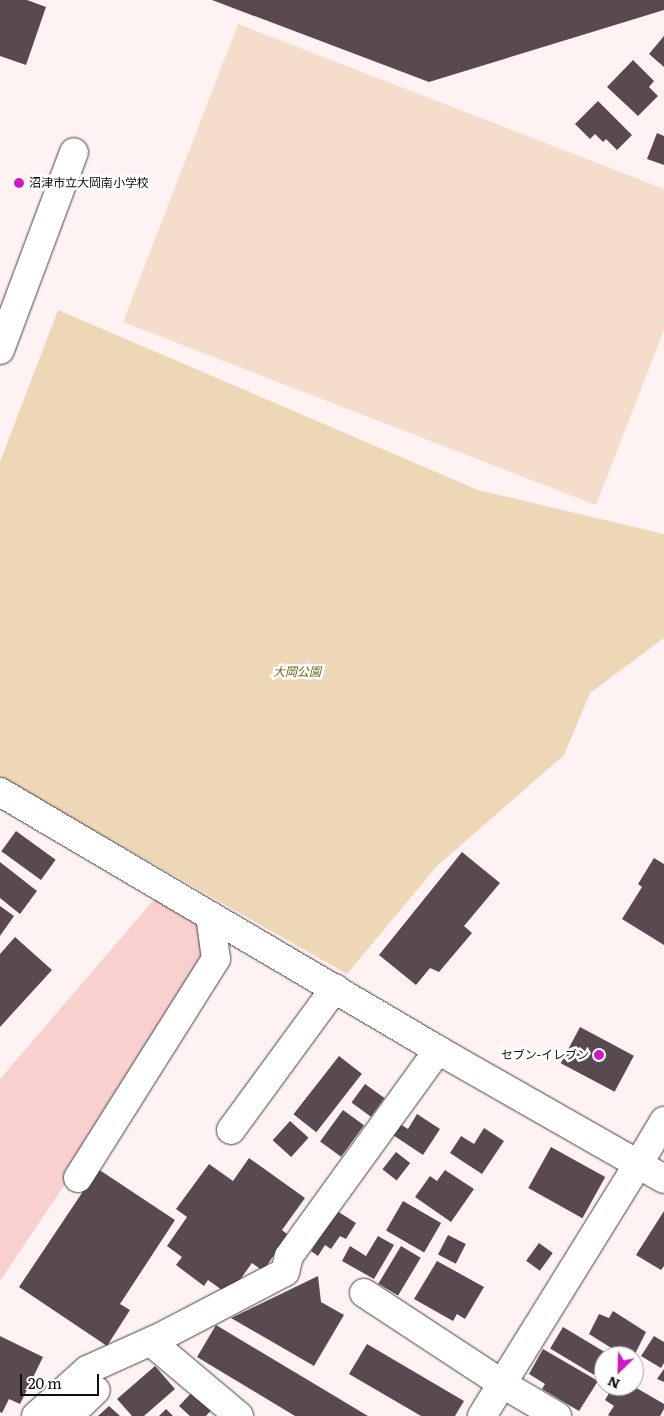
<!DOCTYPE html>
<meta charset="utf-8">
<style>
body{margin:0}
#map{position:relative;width:664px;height:1416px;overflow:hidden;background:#fff2f3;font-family:Literata,"Noto Sans JP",serif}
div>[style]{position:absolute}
.farmland>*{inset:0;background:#f8d0ce}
.green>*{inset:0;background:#eed7b7}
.pitch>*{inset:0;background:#f4ddca}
.building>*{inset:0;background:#594a52;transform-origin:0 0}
.roads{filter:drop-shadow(0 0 1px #424242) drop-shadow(0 0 1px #424242)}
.minor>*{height:28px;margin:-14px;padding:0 14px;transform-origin:14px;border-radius:14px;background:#fff}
.tertiary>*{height:28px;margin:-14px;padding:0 14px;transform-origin:14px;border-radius:14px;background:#fff}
.dots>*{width:14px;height:14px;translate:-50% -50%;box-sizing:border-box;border:2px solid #fff;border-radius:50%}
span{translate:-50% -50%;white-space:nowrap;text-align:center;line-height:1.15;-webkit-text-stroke:5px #fff;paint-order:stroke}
.poi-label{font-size:12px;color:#0f0f0f}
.left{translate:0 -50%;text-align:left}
.right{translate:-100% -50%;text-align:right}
.park-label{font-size:12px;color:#6e6619;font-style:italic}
.north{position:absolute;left:594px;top:1346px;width:50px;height:50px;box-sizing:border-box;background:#fff;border:1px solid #9f9f9f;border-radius:50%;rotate:204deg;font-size:14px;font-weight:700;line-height:20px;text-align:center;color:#0f0f0f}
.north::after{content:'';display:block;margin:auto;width:18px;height:22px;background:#cd1ac1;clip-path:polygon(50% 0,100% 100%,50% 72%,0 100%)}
.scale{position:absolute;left:20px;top:1374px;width:79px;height:22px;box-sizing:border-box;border:2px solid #0f0f0f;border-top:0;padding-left:6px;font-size:15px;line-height:18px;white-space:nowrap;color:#0f0f0f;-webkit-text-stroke:4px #fff;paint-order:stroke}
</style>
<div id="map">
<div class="farmland">
<div style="clip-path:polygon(164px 888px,230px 938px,0 1281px,0 1079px)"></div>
</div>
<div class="green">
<div style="clip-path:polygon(58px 310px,478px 490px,664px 534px,664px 638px,590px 693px,564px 755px,437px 866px,347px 974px,0 777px,0 462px)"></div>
</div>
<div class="pitch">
<div style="clip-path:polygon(238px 24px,664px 189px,664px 330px,596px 505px,123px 322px)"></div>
</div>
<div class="building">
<div style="clip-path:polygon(0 0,27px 0,46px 7px,26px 65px,0 56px)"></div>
<div style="clip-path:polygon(212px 0,664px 0,664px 10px,429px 82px)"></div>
<div style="clip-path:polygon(664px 36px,664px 67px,649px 54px)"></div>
<div style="clip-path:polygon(633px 60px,654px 81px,649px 87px,658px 96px,638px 116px,607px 87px)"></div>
<div style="clip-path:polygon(598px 101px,632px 135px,617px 150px,606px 139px,603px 142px,595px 134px,590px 139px,575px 124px)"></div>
<div style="clip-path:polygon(657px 133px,664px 136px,664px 165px,647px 159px)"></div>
<div style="left:16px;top:831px;width:49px;height:25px;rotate:36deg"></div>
<div style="clip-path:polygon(462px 852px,500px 883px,464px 926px,472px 933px,439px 972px,430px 968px,416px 985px,379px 955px)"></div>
<div style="clip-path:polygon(654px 858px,664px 864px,664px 945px,622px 919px,642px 887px,638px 884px)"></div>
<div style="clip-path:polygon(0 862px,37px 891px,20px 914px,0 898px)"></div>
<div style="clip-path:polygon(0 906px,14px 916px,0 936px)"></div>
<div style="clip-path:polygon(15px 937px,52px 970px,0 1027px,0 954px)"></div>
<div style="left:580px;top:1027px;width:61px;height:41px;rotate:28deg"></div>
<div style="left:339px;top:1056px;width:29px;height:74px;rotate:38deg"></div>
<div style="left:365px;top:1084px;width:24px;height:23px;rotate:36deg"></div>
<div style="left:343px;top:1110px;width:26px;height:39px;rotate:36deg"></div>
<div style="clip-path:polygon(417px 1114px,440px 1129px,423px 1155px,393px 1135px,400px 1124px,408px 1129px)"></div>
<div style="left:290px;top:1121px;width:25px;height:26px;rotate:42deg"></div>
<div style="clip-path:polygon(484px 1128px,504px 1141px,482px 1174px,450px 1153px,461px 1136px,474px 1144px)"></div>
<div style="left:551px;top:1147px;width:62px;height:47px;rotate:29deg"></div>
<div style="left:396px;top:1152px;width:18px;height:22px;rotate:38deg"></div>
<div style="clip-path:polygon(249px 1158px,305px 1198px,282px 1230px,288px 1235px,263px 1271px,252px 1263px,229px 1295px,208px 1280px,204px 1286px,176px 1265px,182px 1257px,167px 1246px,187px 1217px,176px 1209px,209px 1164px,233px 1181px)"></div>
<div style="clip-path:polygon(98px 1169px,175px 1220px,120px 1304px,130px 1310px,107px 1346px,19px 1287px)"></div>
<div style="clip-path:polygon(445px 1170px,474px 1189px,451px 1222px,415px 1197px,430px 1176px,437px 1181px)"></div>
<div style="left:403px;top:1201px;width:44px;height:34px;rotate:30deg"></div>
<div style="clip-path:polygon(337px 1211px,356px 1223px,346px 1239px,340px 1236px,331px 1249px,325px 1245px,318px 1256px,311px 1251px)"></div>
<div style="clip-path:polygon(664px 1211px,664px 1266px,661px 1270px,636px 1255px)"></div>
<div style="left:448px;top:1235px;width:20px;height:22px;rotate:27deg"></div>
<div style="clip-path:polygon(378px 1236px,394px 1245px,374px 1279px,342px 1261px,350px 1246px,366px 1256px)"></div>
<div style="left:539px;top:1243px;width:17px;height:22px;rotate:36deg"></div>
<div style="left:401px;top:1246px;width:23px;height:44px;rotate:31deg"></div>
<div style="clip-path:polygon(437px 1261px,484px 1287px,465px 1319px,457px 1314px,453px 1321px,414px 1299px)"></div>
<div style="clip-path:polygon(318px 1276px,321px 1302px,344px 1315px,314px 1366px,231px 1318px)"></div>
<div style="clip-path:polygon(613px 1311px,646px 1332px,634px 1356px,624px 1356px,589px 1334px,599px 1314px,609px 1318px)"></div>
<div style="clip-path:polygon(216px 1325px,368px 1416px,295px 1416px,197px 1357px)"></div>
<div style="left:563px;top:1327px;width:51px;height:25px;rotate:31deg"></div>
<div style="clip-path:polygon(0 1336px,43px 1357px,20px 1404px,9px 1399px,2px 1413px,0 1412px)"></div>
<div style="clip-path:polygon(654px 1336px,664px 1342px,664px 1363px,661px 1368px,641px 1356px)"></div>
<div style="clip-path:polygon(367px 1344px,464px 1401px,455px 1416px,421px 1416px,349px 1374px)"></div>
<div style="clip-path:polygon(543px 1349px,598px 1381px,579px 1411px,542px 1389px,545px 1384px,529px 1374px)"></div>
<div style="clip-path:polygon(155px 1366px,175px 1389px,144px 1416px,132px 1416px,117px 1399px)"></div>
<div style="clip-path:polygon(664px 1369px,664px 1382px,657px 1379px)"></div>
<div style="clip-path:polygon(613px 1386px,633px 1386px,664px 1404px,664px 1409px,660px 1416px,610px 1416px,608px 1415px,614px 1406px,605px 1400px)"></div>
<div style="clip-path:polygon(195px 1389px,214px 1407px,206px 1416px,190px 1416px,179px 1406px)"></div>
<div style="clip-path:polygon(109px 1406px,120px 1416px,98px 1416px)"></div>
<div style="clip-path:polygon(166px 1409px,173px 1416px,159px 1416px)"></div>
</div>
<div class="roads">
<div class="minor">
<div style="left:0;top:350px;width:211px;rotate:-69.5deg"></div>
<div style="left:0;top:792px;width:508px;rotate:30.5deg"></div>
<div style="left:438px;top:1050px;width:260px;rotate:29.7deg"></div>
<div style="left:231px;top:1130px;width:176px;rotate:-53.8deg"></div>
<div style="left:78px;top:1178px;width:259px;rotate:-57.8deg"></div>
<div style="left:216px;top:959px;width:44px;rotate:-97.8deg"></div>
<div style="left:364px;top:1293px;width:164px;rotate:33.3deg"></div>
<div style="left:501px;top:1383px;width:65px;rotate:30.5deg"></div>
<div style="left:36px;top:1416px;width:69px;rotate:-42deg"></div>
<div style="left:87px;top:1370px;width:76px;rotate:-24.2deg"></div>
<div style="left:69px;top:1416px;width:37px;rotate:-44deg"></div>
<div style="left:239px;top:1416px;width:115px;rotate:-139.9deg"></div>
<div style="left:151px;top:1342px;width:151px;rotate:-27.6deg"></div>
<div style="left:285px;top:1272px;width:16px;rotate:-76deg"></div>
<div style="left:289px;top:1256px;width:254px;rotate:-54.1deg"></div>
<div style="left:482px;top:1416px;width:298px;rotate:-58.2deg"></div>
</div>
<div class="tertiary">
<div style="left:639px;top:1163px;width:49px;rotate:-59.2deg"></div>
</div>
</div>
<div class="dots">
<div style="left:19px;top:183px;background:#cd1ac1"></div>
<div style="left:599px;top:1055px;background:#cd1ac1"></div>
</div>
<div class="poi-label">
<span class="left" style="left:29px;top:183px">沼津市立大岡南小学校</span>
<span class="right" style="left:589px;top:1055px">セブン-イレブン</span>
</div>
<div class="park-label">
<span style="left:297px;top:672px">大岡公園</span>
</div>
<div class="north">N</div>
<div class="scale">20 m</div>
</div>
